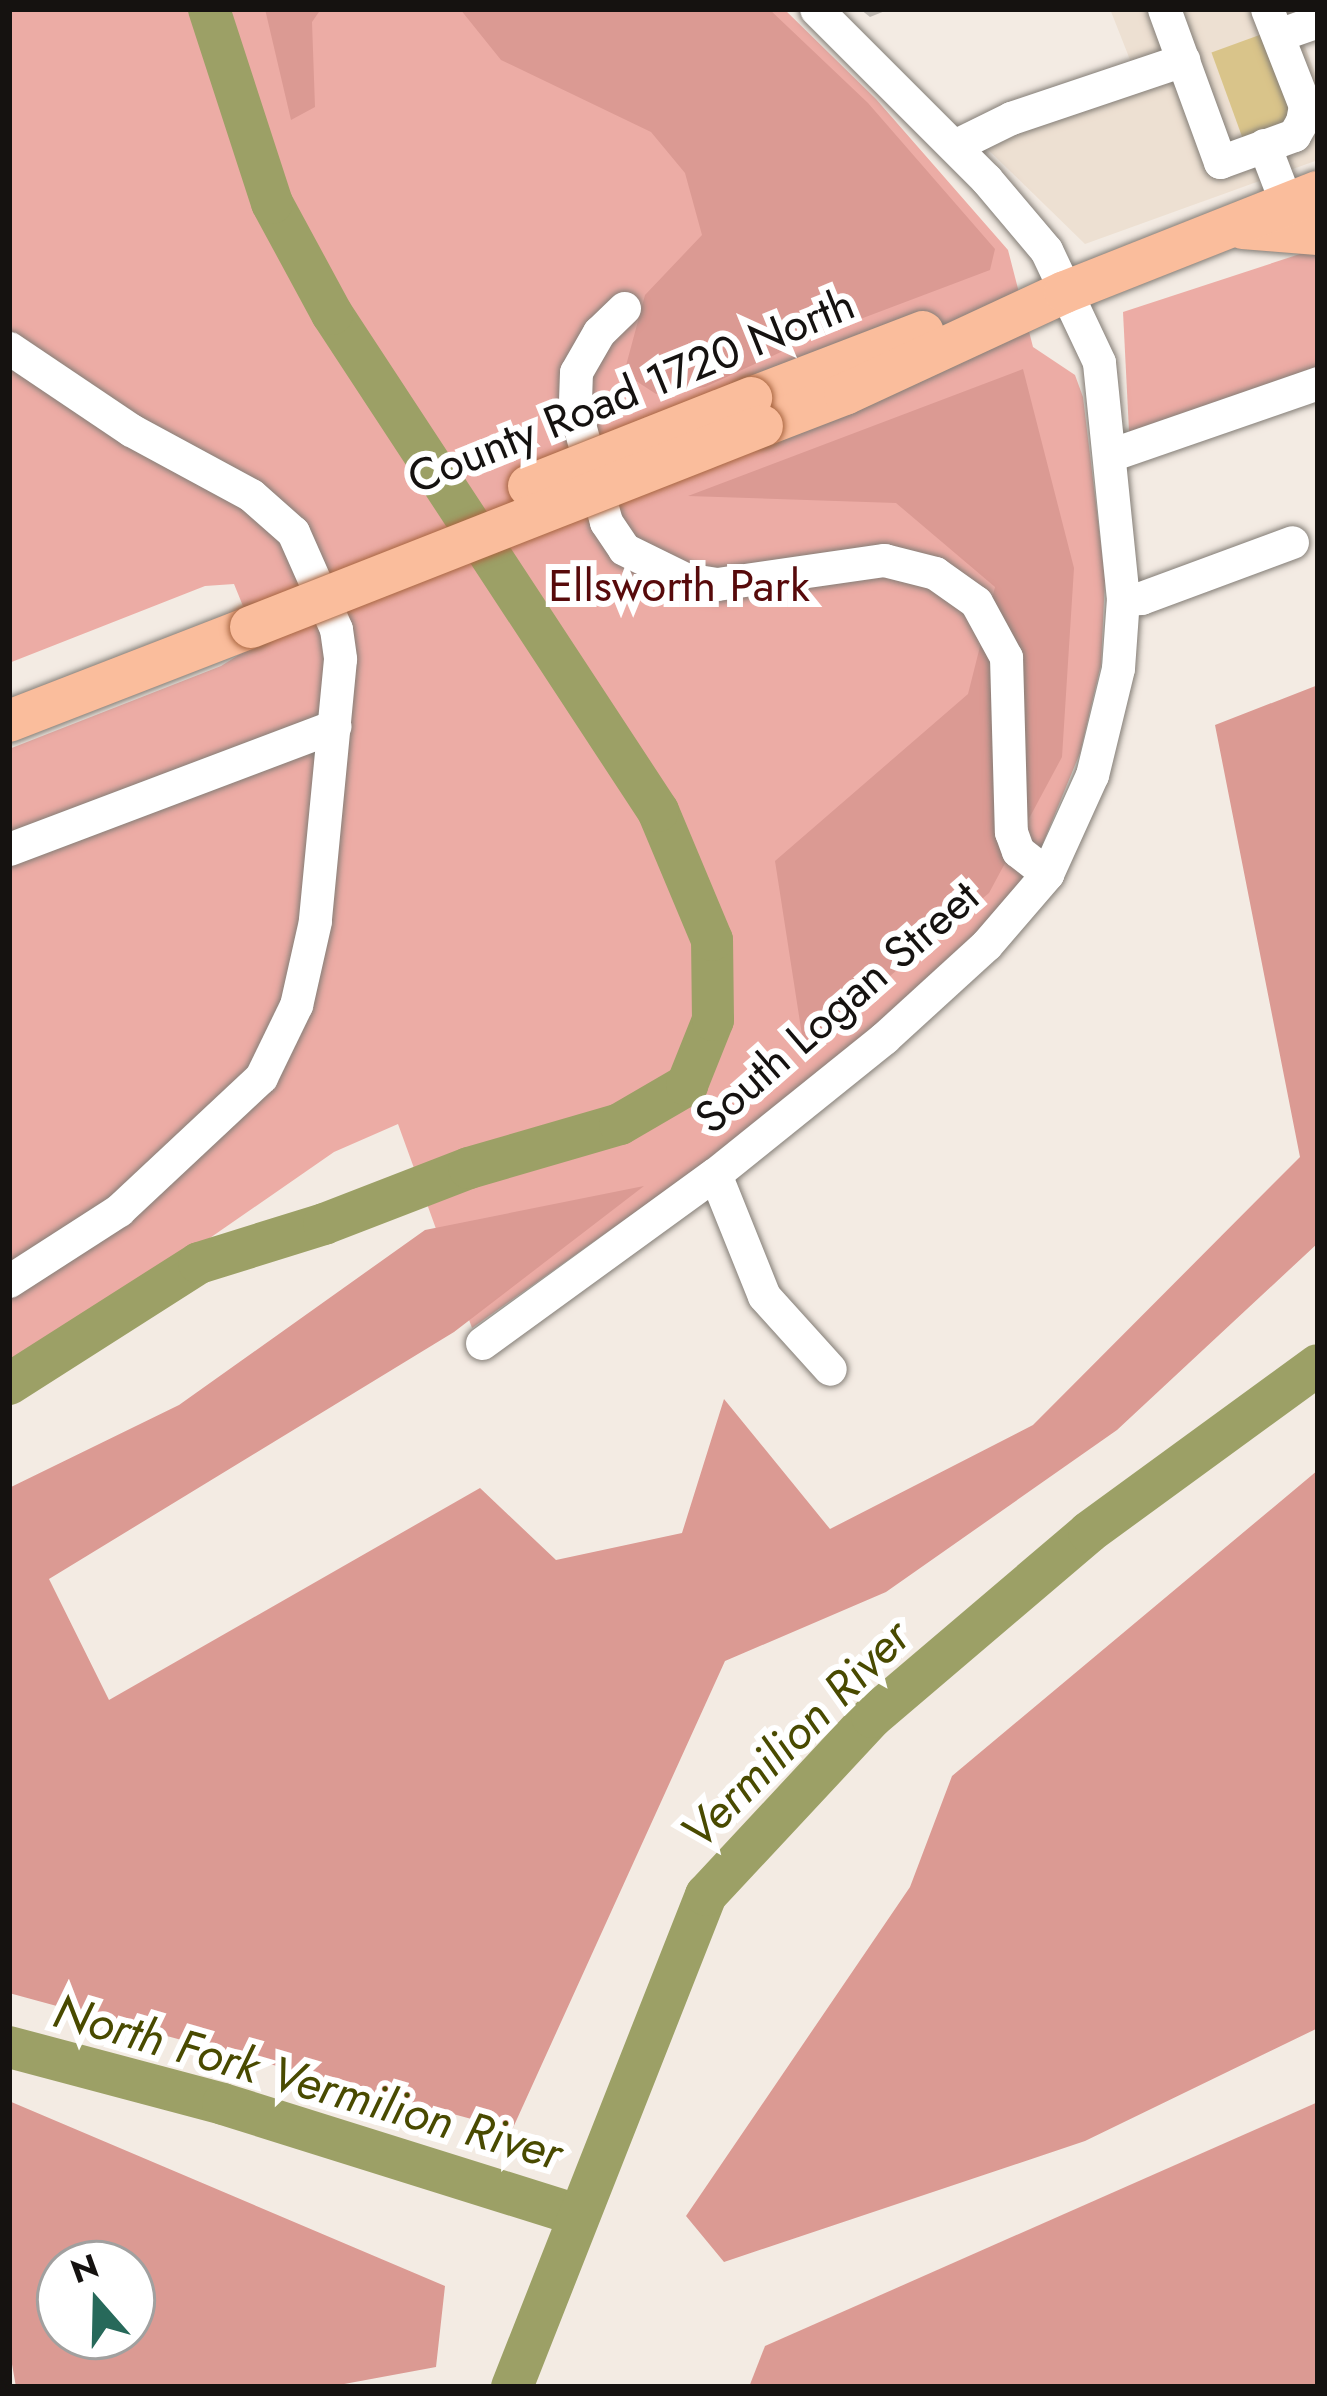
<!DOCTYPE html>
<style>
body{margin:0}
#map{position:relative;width:1327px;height:2396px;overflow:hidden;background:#f3ebe3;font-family:Jost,sans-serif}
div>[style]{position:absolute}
.built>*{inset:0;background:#ede0d2}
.green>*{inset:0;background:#ecaca5}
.forest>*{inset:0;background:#db9a93}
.shadow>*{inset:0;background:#0003}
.river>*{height:42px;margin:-21px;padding:0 21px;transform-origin:21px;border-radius:21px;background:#9ca066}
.building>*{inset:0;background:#d9c48a;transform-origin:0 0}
.roads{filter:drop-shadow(0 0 3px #837d76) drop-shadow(0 0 3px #837d76)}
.minor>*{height:33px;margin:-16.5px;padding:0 16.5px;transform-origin:16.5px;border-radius:16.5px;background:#fff}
.major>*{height:42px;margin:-21px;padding:0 21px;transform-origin:21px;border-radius:21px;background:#fabd9c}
.bridges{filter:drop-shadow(0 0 3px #a86540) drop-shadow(0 0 3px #a86540)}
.major-bridge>*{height:42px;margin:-21px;padding:0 21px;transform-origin:21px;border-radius:21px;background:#fabd9c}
span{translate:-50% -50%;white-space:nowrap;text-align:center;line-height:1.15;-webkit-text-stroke:12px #fff;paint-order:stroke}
.street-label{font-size:45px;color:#151210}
.park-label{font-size:45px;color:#570a0b}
.water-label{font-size:48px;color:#494a00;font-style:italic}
.frame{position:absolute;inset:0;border:12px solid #151210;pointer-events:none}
.north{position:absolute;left:36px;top:2240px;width:120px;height:120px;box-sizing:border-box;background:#fff;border:3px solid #a1a09f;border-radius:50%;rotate:340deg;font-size:33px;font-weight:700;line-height:48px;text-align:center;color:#151210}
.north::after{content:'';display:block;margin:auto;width:42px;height:54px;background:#27695a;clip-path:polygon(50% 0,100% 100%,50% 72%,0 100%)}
</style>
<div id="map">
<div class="built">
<div style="clip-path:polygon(1110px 9px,1291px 9px,1318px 81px,1318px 160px,1085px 244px,974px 136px,1136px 75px)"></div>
</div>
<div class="green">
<div style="clip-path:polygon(9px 9px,784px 9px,876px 99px,1008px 250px,1033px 347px,1075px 375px,1083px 397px,1105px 579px,1101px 664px,1080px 753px,1043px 843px,1010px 898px,915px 1000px,768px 1118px,472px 1328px,398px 1124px,334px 1152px,194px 1249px,9px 1365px,9px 749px,221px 666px,258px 643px,234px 584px,205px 586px,9px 663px)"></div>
<div style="clip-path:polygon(1309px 251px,1318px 253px,1318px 383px,1130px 451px,1123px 312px)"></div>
</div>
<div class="forest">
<div style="clip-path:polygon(265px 9px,321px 9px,312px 22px,315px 107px,291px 120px)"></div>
<div style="clip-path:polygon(460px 9px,769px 9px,868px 103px,995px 249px,990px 270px,818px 335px,705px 387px,656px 394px,624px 373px,645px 295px,702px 235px,685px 173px,651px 132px,501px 60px)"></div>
<div style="clip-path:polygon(1023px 369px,1074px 568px,1062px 757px,989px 893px,804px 1048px,775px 861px,968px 694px,995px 587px,896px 503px,688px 496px)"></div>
<div style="clip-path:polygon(1318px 685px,1318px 1243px,1117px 1430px,886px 1592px,725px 1661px,512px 2130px,9px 1993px,9px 1488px,179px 1405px,425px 1230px,644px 1186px,454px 1332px,49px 1579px,109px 1700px,480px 1488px,556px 1560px,682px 1533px,724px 1399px,830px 1529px,1033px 1425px,1300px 1157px,1215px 725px)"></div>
<div style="clip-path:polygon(1318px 1470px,1318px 2028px,1085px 2141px,724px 2262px,686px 2216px,910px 1887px,952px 1776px)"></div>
<div style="clip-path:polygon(evenodd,9px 2101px,445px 2286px,436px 2367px,328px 2387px,16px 2387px,9px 2347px,9px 2101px,132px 2264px,132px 2336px,60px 2336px,60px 2264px,132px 2264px)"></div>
<div style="clip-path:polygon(1318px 2102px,1318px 2387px,749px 2387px,765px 2346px)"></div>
</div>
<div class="shadow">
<div style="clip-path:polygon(860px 9px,890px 9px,870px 17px)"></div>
</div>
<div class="river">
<div style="left:9px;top:1384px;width:225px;rotate:-32.5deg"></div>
<div style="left:199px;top:1263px;width:131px;rotate:-17.3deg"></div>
<div style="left:324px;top:1224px;width:155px;rotate:-21.1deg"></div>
<div style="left:469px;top:1168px;width:157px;rotate:-16.2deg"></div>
<div style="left:620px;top:1124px;width:78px;rotate:-30.2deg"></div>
<div style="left:687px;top:1085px;width:70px;rotate:-68.2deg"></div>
<div style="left:713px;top:1020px;width:80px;rotate:-90.7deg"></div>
<div style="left:712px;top:940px;width:140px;rotate:-112.7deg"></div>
<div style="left:658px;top:811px;width:594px;rotate:-123.26deg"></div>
<div style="left:332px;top:314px;width:126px;rotate:-118.4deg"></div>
<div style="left:272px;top:203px;width:204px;rotate:-108deg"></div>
<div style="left:9px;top:2047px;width:221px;rotate:14.9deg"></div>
<div style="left:223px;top:2104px;width:372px;rotate:17.4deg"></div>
<div style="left:512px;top:2387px;width:529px;rotate:-68.48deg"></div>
<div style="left:706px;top:1895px;width:243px;rotate:-47deg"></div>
<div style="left:872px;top:1717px;width:285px;rotate:-40.4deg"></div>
<div style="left:1089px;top:1532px;width:283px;rotate:-36.1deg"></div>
</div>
<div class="building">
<div style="left:1265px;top:33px;width:101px;height:57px;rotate:70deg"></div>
</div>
<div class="roads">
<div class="minor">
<div style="left:1164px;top:9px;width:163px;rotate:69.9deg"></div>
<div style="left:1220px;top:162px;width:79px;rotate:-20deg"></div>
<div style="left:1294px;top:135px;width:16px;rotate:-60deg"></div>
<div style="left:1302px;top:121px;width:15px;rotate:-79deg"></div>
<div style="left:1305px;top:106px;width:104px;rotate:-111.4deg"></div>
<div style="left:1278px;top:35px;width:42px;rotate:-19.3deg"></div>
<div style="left:1264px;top:145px;width:64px;rotate:69deg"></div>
<div style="left:954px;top:146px;width:64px;rotate:-26.2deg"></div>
<div style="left:1011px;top:118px;width:182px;rotate:-18.6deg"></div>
<div style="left:624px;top:308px;width:35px;rotate:136deg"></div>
<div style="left:599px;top:332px;width:46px;rotate:119.9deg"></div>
<div style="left:576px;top:372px;width:38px;rotate:92deg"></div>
<div style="left:575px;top:410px;width:116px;rotate:74.5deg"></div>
<div style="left:606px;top:522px;width:32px;rotate:56deg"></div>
<div style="left:624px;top:549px;width:68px;rotate:26.2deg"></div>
<div style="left:685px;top:579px;width:32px;rotate:9deg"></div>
<div style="left:717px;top:584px;width:169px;rotate:-8.2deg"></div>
<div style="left:884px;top:560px;width:53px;rotate:14.3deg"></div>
<div style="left:935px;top:573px;width:50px;rotate:35.3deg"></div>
<div style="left:976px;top:602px;width:63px;rotate:61.4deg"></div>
<div style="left:1006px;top:657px;width:175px;rotate:88.4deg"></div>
<div style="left:1011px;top:832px;width:20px;rotate:70deg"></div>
<div style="left:1018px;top:851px;width:37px;rotate:38deg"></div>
<div style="left:9px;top:348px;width:147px;rotate:33.9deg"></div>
<div style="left:131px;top:430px;width:136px;rotate:28.4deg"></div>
<div style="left:251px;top:495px;width:56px;rotate:41.4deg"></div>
<div style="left:293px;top:532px;width:106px;rotate:66.1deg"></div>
<div style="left:336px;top:629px;width:30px;rotate:82deg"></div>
<div style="left:340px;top:659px;width:263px;rotate:95.5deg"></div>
<div style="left:315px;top:921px;width:86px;rotate:102.7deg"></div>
<div style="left:296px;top:1005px;width:80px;rotate:115.9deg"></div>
<div style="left:261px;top:1077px;width:195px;rotate:136.9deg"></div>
<div style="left:119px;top:1210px;width:131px;rotate:147.2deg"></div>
<div style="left:1110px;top:455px;width:220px;rotate:-19.1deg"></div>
<div style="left:1123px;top:599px;width:18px;rotate:-3deg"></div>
<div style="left:1141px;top:598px;width:161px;rotate:-20.3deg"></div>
<div style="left:9px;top:849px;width:348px;rotate:-20.7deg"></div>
<div style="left:715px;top:1174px;width:131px;rotate:68.1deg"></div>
<div style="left:764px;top:1296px;width:98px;rotate:47.9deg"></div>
<div style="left:482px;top:1343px;width:288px;rotate:-36deg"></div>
<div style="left:715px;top:1174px;width:217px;rotate:-38.8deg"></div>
<div style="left:884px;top:1038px;width:138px;rotate:-42.4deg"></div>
<div style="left:986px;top:945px;width:94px;rotate:-49.3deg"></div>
<div style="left:1047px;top:874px;width:109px;rotate:-65.6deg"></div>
<div style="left:1092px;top:775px;width:110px;rotate:-76.3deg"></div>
<div style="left:1118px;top:668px;width:69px;rotate:-85.9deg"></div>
<div style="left:1123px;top:599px;width:238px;rotate:-95.8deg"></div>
<div style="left:1099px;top:362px;width:124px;rotate:-115.3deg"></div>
<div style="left:1046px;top:250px;width:93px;rotate:-130.2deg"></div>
<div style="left:986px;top:179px;width:240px;rotate:-135deg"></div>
</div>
<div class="major">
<div style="left:1243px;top:228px;width:75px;rotate:4.6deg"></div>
<div style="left:751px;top:398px;width:184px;rotate:-21deg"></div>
<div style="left:762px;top:426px;width:89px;rotate:-21.1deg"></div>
<div style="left:845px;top:394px;width:242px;rotate:-24.9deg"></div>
<div style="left:1065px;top:292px;width:272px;rotate:-21.6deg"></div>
<div style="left:9px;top:721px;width:260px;rotate:-21.2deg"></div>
</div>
</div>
<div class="bridges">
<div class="major-bridge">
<div style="left:529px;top:486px;width:239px;rotate:-21.6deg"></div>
<div style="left:251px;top:627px;width:549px;rotate:-21.47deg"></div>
</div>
</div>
<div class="street-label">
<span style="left:631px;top:391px;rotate:-22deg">County Road 1720 North</span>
<span style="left:837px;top:1007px;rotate:-41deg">South Logan Street</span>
</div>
<div class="park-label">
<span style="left:679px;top:586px">Ellsworth Park</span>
</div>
<div class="water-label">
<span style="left:795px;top:1734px;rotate:-45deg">Vermilion River</span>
<span style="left:308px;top:2082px;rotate:16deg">North Fork Vermilion River</span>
</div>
<div class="frame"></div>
<div class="north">N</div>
</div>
